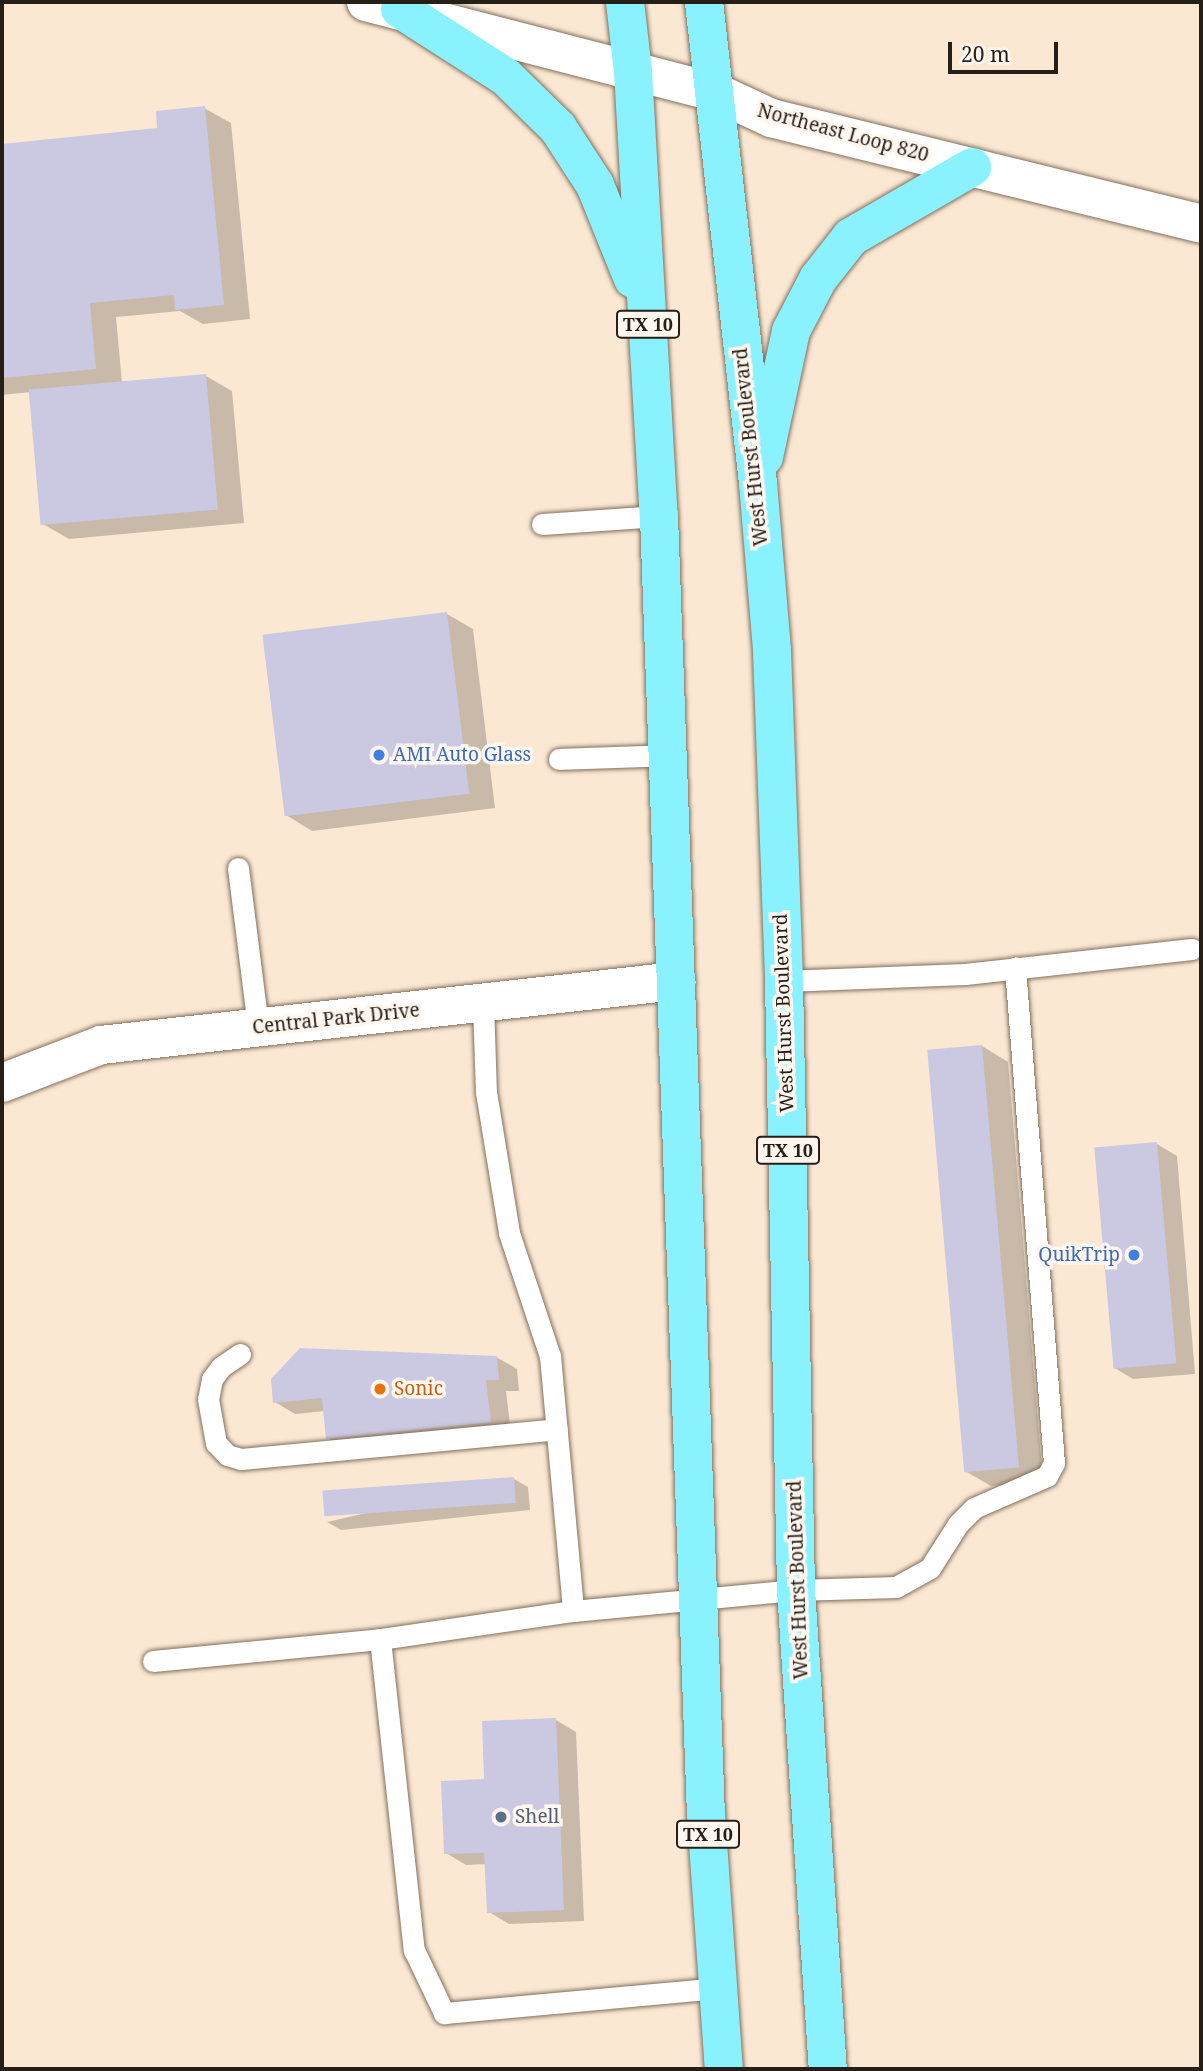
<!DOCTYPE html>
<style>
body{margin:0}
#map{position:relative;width:1203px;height:2071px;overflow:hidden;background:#fbe8d3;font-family:"Noto Serif",serif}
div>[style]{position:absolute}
.shadow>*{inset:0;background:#0003}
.building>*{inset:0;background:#cbc8e1;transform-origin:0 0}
.roads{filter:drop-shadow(0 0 2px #81705e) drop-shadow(0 0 2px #81705e)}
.lane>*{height:21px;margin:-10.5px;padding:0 10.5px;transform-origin:10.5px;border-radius:10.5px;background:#fff}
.street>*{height:38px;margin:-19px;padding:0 19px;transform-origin:19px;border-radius:19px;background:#fff}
.secondary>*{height:38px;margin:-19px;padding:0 19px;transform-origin:19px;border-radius:19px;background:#fff}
.primary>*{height:38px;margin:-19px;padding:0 19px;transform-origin:19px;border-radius:19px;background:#8af2fe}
.dots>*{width:19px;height:19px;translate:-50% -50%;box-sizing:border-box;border:4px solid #fff7ef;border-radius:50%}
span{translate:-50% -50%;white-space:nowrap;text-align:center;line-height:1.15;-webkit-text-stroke:7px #fff7ef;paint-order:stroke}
.shield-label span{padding:2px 5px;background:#fff7ef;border:2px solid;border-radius:5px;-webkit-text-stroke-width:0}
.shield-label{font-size:18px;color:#251f17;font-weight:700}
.street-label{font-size:19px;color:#251f17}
.shop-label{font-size:19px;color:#366cbe}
.left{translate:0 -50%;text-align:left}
.right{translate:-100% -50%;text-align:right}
.food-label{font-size:19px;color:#c56008}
.service-label{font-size:19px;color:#4e5e75}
.frame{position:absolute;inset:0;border:4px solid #251f17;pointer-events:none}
.scale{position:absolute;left:948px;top:42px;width:110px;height:32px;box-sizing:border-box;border:4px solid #251f17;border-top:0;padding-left:9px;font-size:21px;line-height:24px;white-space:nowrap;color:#251f17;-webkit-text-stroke:5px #fff7ef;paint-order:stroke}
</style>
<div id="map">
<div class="shadow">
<div style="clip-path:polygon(204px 108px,231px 123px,250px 319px,203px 324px,180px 311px,116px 317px,122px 383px,206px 376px,232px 391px,244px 523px,69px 539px,43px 524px,31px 392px,2px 395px,2px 145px,159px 130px)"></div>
<div style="clip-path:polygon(447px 614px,473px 629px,495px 808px,312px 831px,286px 815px)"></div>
<div style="clip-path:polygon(982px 1046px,1008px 1062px,1043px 1482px,991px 1486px,965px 1471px)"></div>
<div style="clip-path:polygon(1157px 1144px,1177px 1156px,1195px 1374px,1133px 1379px,1113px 1367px)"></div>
<div style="clip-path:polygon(496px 1357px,517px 1369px,519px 1391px,506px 1391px,511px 1433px,348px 1450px,328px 1438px,325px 1411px,295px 1414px,275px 1402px)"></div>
<div style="clip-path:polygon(514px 1479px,528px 1487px,530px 1510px,341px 1530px,327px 1522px)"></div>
<div style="clip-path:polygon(556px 1720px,576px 1732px,584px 1921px,509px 1924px,489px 1912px,486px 1864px,466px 1865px,446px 1853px)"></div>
</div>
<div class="building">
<div style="clip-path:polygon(205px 106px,224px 305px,175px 310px,174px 295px,90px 303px,96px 369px,2px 378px,2px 144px,157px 128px,156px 111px)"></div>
<div style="left:206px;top:374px;width:136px;height:178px;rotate:85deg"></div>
<div style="left:447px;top:612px;width:183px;height:186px;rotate:83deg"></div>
<div style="left:982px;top:1045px;width:424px;height:55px;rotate:85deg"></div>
<div style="left:1157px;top:1142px;width:222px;height:63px;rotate:85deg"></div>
<div style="clip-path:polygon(300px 1348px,497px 1356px,499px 1380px,486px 1380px,491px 1422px,326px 1439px,322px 1398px,273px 1403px,271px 1379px)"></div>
<div style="left:514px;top:1477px;width:26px;height:192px;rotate:86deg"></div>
<div style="clip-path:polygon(556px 1718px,564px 1910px,487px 1913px,484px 1853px,444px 1854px,441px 1781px,484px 1779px,482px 1721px)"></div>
</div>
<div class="roads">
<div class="lane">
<div style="left:542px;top:524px;width:117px;rotate:-3.9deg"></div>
<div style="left:559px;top:759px;width:112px;rotate:-2deg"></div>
<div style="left:238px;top:868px;width:160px;rotate:82.8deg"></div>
<div style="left:784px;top:981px;width:181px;rotate:-2.2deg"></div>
<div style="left:965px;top:974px;width:228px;rotate:-6.3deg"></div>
<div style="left:483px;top:1003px;width:89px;rotate:88.1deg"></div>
<div style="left:486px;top:1092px;width:143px;rotate:80.7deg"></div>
<div style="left:509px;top:1233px;width:130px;rotate:71.6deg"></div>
<div style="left:550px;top:1356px;width:256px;rotate:84.8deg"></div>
<div style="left:573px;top:1611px;width:224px;rotate:-5.4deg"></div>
<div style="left:796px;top:1590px;width:100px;rotate:-1.7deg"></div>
<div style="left:896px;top:1587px;width:39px;rotate:-29deg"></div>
<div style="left:930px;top:1568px;width:52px;rotate:-57.5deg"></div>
<div style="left:958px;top:1524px;width:23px;rotate:-45deg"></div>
<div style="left:974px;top:1508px;width:80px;rotate:-23.7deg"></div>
<div style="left:1047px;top:1476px;width:15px;rotate:-62deg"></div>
<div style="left:1054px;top:1463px;width:497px;rotate:-94.5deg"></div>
<div style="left:240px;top:1354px;width:23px;rotate:146deg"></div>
<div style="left:221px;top:1367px;width:15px;rotate:127deg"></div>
<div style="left:212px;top:1379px;width:20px;rotate:101deg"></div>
<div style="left:208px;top:1399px;width:45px;rotate:79.7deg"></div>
<div style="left:216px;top:1443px;width:16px;rotate:47deg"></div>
<div style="left:227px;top:1455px;width:15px;rotate:16deg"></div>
<div style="left:241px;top:1459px;width:317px;rotate:-5.4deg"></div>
<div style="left:380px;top:1639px;width:313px;rotate:83.8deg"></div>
<div style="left:414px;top:1950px;width:70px;rotate:64.5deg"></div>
<div style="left:444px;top:2013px;width:275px;rotate:-5.2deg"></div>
<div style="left:153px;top:1661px;width:228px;rotate:-5.5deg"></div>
<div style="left:380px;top:1639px;width:195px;rotate:-8.3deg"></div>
</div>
<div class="street">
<div style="left:2px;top:1083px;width:106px;rotate:-21deg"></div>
<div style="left:101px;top:1045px;width:579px;rotate:-6.35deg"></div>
</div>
<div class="secondary">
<div style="left:366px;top:2px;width:360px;rotate:14.5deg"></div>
<div style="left:715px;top:92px;width:62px;rotate:24.9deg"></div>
<div style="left:771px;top:118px;width:443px;rotate:13.8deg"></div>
</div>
<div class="primary">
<div style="left:625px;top:2px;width:69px;rotate:83.4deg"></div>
<div style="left:633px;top:71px;width:446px;rotate:86.7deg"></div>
<div style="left:659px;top:516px;width:1299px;rotate:87.93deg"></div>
<div style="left:706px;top:1814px;width:256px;rotate:86deg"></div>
<div style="left:704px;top:2px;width:484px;rotate:83.6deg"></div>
<div style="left:758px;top:483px;width:169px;rotate:85.2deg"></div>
<div style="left:772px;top:651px;width:330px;rotate:87.9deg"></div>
<div style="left:784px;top:981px;width:609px;rotate:88.87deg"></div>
<div style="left:796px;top:1590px;width:480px;rotate:86.2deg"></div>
<div style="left:400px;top:9px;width:126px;rotate:32.7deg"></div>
<div style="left:506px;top:77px;width:73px;rotate:44.4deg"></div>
<div style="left:558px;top:128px;width:68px;rotate:57deg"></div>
<div style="left:595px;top:185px;width:101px;rotate:68deg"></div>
<div style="left:764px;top:457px;width:129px;rotate:-77.9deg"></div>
<div style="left:791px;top:331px;width:59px;rotate:-62.6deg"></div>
<div style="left:818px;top:279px;width:53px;rotate:-51.8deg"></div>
<div style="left:851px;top:237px;width:140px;rotate:-30deg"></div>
</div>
</div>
<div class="dots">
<div style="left:379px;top:755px;background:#3f7fe0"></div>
<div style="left:1134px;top:1255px;background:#3f7fe0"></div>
<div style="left:380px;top:1389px;background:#e8710a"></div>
<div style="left:501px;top:1817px;background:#5c6f8a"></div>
</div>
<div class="shield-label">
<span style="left:648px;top:324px">TX 10</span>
<span style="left:788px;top:1150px">TX 10</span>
<span style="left:708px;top:1834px">TX 10</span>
</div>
<div class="street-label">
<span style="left:843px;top:133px;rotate:15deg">Northeast Loop 820</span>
<span style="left:751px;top:447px;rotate:-96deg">West Hurst Boulevard</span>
<span style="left:784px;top:1013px;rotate:-92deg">West Hurst Boulevard</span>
<span style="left:336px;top:1019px;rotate:-6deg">Central Park Drive</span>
<span style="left:798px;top:1580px;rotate:-92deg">West Hurst Boulevard</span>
</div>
<div class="shop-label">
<span class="left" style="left:393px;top:755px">AMI Auto Glass</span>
<span class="right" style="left:1120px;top:1255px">QuikTrip</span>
</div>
<div class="food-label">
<span class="left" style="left:394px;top:1389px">Sonic</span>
</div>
<div class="service-label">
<span class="left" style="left:515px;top:1817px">Shell</span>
</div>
<div class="frame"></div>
<div class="scale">20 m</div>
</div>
